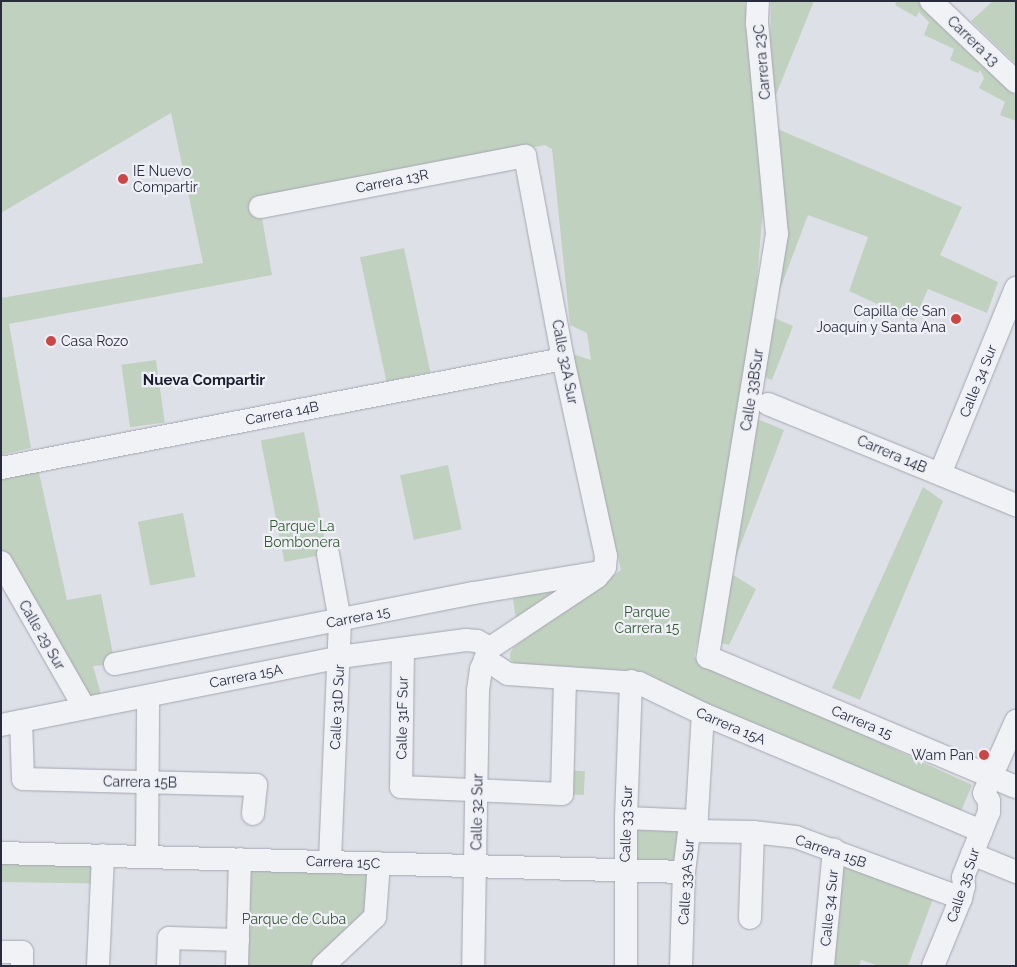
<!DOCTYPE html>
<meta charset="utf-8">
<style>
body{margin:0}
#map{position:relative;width:1017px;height:967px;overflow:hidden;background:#dee0e7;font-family:Raleway,sans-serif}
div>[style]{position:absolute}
.green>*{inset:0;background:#c1d1c0;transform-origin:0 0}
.roads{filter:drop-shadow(0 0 1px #a4a6b1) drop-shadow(0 0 1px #a4a6b1)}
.minor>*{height:22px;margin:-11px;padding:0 11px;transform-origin:11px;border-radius:11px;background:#f1f2f6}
.dots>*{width:14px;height:14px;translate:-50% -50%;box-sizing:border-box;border:2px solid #eef0f5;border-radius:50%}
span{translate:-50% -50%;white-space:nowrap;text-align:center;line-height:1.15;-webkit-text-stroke:4.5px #eef0f5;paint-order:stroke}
.street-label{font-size:14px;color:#282c3e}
.poi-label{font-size:14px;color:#282c3e}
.left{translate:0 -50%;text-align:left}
.right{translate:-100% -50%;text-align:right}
.park-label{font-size:14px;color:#375936}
.neighbourhood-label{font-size:15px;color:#1a1e2f;font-weight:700}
.frame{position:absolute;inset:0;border:2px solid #282c3e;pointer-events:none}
</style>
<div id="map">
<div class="green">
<div style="clip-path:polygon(1px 1px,745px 1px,763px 209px,752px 338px,721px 550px,694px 657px,972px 785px,959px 816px,630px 671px,515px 664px,510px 659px,510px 653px,514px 647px,621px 570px,572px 354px,591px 360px,587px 333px,570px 325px,552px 149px,545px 145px,259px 201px,272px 275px,9px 324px,31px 448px,1px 455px,1px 298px,203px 263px,171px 113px,1px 213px)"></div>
<div style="clip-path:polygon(771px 1px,814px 1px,775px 97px,770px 39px)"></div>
<div style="clip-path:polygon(897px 1px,917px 1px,1016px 96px,1016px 121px,1000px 115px,1005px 102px,979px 88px,984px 78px,980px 70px,978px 73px,950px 60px,954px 49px,924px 35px,929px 22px,919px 12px,916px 17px,895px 5px)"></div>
<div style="clip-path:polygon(993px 1px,1016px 1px,1016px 64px,971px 21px)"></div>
<div style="clip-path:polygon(775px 128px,962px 207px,940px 255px,998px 282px,987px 313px,928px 289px,914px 321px,849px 291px,868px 237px,808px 215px,770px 316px,793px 326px,772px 380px,758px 375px)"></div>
<div style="left:404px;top:248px;width:127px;height:45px;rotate:78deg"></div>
<div style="left:156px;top:360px;width:63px;height:35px;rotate:82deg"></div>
<div style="clip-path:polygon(757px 419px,784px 430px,730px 573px,756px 589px,729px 645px,717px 642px)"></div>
<div style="left:304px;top:432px;width:124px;height:44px;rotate:79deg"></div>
<div style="left:448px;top:465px;width:66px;height:49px;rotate:78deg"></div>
<div style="clip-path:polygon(38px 468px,67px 600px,101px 594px,115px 664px,93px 666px,102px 698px,89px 700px,1px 550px,1px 475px)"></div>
<div style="clip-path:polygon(923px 487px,943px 501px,860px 700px,832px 688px)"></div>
<div style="left:183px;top:513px;width:65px;height:46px;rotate:79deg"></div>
<div style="clip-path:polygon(581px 577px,516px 619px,511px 586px)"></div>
<div style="left:563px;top:770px;width:22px;height:24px;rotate:3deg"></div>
<div style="left:631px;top:828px;width:54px;height:33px;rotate:3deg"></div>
<div style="clip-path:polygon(840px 858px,934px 896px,908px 966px,879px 966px,861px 960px,859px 966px,828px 966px)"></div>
<div style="left:1px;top:859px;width:91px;height:23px;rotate:1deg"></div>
<div style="clip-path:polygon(247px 870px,371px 875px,371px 913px,314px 966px,243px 966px)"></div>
</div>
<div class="roads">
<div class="minor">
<div style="left:758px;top:1px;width:22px;rotate:93deg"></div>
<div style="left:757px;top:23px;width:212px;rotate:84.6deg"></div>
<div style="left:777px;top:234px;width:429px;rotate:99.3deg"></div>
<div style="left:708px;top:657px;width:334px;rotate:22.9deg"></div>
<div style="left:931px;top:1px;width:117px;rotate:43.6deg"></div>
<div style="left:260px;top:207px;width:270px;rotate:-10.9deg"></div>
<div style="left:525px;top:156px;width:207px;rotate:79.4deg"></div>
<div style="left:563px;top:359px;width:202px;rotate:77.7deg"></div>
<div style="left:606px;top:556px;width:11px;rotate:95deg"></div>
<div style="left:605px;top:567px;width:13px;rotate:129deg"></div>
<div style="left:597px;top:577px;width:128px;rotate:146.4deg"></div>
<div style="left:490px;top:648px;width:23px;rotate:113deg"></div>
<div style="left:481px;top:669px;width:22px;rotate:98deg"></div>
<div style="left:478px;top:691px;width:275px;rotate:91deg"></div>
<div style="left:768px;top:404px;width:268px;rotate:22.2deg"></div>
<div style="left:1px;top:468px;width:572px;rotate:-10.98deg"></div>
<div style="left:940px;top:474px;width:201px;rotate:-67.8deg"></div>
<div style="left:328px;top:554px;width:68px;rotate:79.8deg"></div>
<div style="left:340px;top:621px;width:241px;rotate:92.4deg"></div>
<div style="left:1px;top:562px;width:167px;rotate:60.2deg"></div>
<div style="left:403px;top:649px;width:138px;rotate:90.8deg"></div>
<div style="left:401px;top:787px;width:161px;rotate:2.5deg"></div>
<div style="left:562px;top:794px;width:116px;rotate:-88.5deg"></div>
<div style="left:485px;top:659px;width:27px;rotate:33deg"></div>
<div style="left:508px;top:674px;width:131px;rotate:3.9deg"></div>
<div style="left:639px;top:683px;width:71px;rotate:25.8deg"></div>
<div style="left:703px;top:714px;width:302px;rotate:22.8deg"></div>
<div style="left:115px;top:664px;width:366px;rotate:-11.2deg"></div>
<div style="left:474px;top:593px;width:129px;rotate:-9.4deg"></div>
<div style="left:21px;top:721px;width:58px;rotate:88deg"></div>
<div style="left:23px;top:779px;width:233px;rotate:1.5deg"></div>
<div style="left:256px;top:785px;width:29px;rotate:96deg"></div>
<div style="left:1px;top:725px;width:346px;rotate:-11.3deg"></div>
<div style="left:340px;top:657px;width:127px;rotate:-7.7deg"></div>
<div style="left:466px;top:640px;width:11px;rotate:5deg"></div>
<div style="left:477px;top:641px;width:15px;rotate:28deg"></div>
<div style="left:626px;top:818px;width:71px;rotate:2.4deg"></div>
<div style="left:696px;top:831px;width:57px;rotate:1deg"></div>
<div style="left:753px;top:832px;width:43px;rotate:6.6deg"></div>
<div style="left:796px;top:837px;width:176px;rotate:20.3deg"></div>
<div style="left:1px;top:853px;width:683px;rotate:1.59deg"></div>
<div style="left:972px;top:854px;width:48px;rotate:22.2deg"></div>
<div style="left:147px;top:857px;width:161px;rotate:-89.6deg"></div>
<div style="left:750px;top:918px;width:86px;rotate:-88deg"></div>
<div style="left:1px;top:952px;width:21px"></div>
<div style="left:22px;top:952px;width:14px;rotate:90deg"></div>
<div style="left:98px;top:966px;width:111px;rotate:-87.4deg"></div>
<div style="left:168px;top:966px;width:28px;rotate:-88deg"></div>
<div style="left:169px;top:938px;width:69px;rotate:1.7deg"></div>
<div style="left:237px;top:966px;width:107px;rotate:-88.4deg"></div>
<div style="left:323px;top:966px;width:71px;rotate:-43.3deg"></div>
<div style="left:375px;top:917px;width:54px;rotate:-85.8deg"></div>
<div style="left:626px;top:966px;width:148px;rotate:-90deg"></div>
<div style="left:626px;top:818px;width:137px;rotate:-87.9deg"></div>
<div style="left:681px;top:966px;width:94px;rotate:-88.2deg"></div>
<div style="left:684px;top:872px;width:40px;rotate:-82.9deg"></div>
<div style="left:689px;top:832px;width:7px;rotate:-8deg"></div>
<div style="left:696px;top:831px;width:117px;rotate:-86.6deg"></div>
<div style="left:823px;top:966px;width:117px;rotate:-84.6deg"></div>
<div style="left:933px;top:966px;width:74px;rotate:-67.6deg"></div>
<div style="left:961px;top:898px;width:12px;rotate:-76deg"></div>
<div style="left:964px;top:886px;width:9px;rotate:-96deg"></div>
<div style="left:963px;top:877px;width:70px;rotate:-68.2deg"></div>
<div style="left:989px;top:812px;width:11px;rotate:-90deg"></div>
<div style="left:989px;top:801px;width:9px;rotate:-122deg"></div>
<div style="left:984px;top:793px;width:79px;rotate:-66deg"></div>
</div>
</div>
<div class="dots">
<div style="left:123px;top:179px;background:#ca4746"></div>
<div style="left:956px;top:319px;background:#ca4746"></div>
<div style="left:51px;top:341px;background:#ca4746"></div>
<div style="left:984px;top:755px;background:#ca4746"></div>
</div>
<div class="street-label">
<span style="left:973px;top:41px;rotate:44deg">Carrera 13</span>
<span style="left:762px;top:62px;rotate:-95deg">Carrera 23C</span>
<span style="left:392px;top:181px;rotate:-11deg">Carrera 13R</span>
<span style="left:565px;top:362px;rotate:79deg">Calle 32A Sur</span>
<span style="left:978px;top:381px;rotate:-68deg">Calle 34 Sur</span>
<span style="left:752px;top:390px;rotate:-81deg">Calle 33BSur</span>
<span style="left:282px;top:413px;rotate:-11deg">Carrera 14B</span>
<span style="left:892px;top:454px;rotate:23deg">Carrera 14B</span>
<span style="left:358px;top:617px;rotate:-11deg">Carrera 15</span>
<span style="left:42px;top:635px;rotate:60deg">Calle 29 Sur</span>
<span style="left:246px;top:676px;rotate:-11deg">Carrera 15A</span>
<span style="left:337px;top:707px;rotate:-87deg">Calle 31D Sur</span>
<span style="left:402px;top:718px;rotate:-89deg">Calle 31F Sur</span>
<span style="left:862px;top:722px;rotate:23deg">Carrera 15</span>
<span style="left:731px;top:726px;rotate:23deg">Carrera 15A</span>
<span style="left:140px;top:782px;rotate:1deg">Carrera 15B</span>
<span style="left:477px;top:812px;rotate:-89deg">Calle 32 Sur</span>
<span style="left:626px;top:824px;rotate:-88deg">Calle 33 Sur</span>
<span style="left:831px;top:851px;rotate:19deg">Carrera 15B</span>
<span style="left:343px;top:862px;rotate:2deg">Carrera 15C</span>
<span style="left:686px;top:882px;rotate:-86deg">Calle 33A Sur</span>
<span style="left:963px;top:885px;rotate:-72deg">Calle 35 Sur</span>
<span style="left:829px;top:908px;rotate:-84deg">Calle 34 Sur</span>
</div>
<div class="poi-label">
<span class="left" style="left:133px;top:179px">IE Nuevo<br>Compartir</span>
<span class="right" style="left:946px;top:319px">Capilla de San<br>Joaquín y Santa Ana</span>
<span class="left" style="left:61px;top:341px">Casa Rozo</span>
<span class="right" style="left:974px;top:755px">Wam Pan</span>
</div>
<div class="park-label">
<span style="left:302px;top:534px">Parque La<br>Bombonera</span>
<span style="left:647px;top:620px">Parque<br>Carrera 15</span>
<span style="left:294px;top:919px">Parque de Cuba</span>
</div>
<div class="neighbourhood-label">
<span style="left:204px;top:381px">Nueva Compartir</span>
</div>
<div class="frame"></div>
</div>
